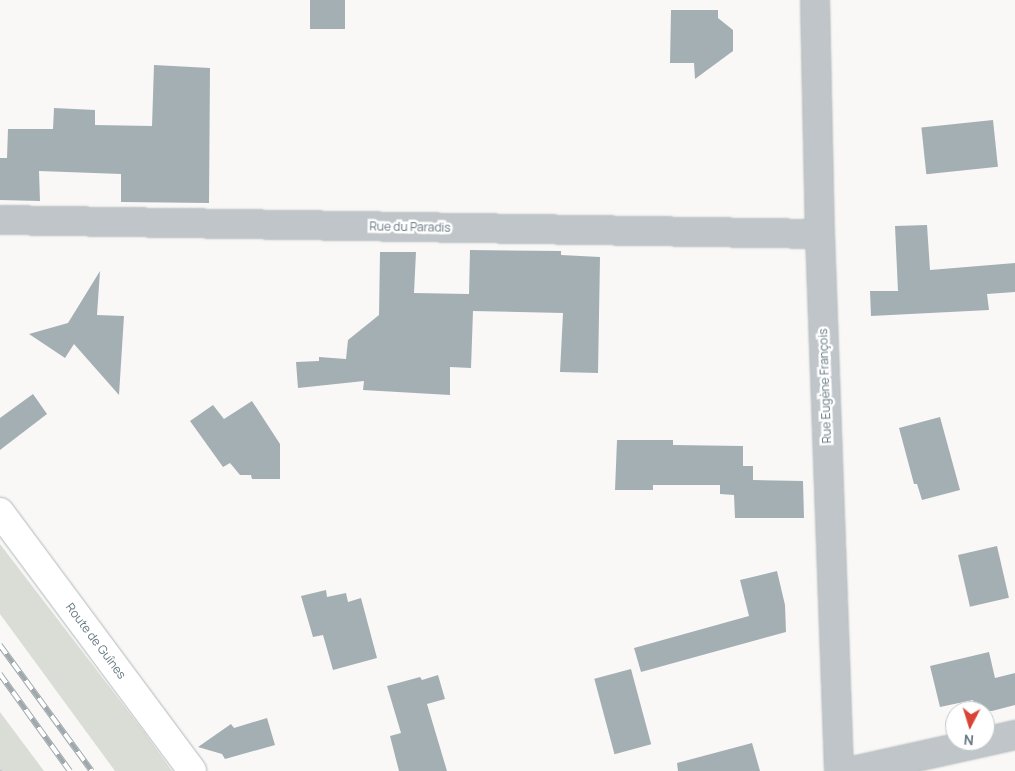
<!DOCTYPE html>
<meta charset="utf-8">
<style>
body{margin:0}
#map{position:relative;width:1015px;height:771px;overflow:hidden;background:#f9f8f6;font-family:Manrope,sans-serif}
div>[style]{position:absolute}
.green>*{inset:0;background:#d9ddd6}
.building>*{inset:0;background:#a4afb4;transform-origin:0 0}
.path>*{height:3px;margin-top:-1.5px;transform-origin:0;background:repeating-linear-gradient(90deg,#b8bcbe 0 2.5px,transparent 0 5px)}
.roads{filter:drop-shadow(0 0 1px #b1b7ba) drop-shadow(0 0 1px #b1b7ba)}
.minor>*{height:28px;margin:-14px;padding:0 14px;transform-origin:14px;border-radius:14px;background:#bfc5c8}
.major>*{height:28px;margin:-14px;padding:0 14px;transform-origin:14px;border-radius:14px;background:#fff}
.rail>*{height:5.5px;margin-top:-2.75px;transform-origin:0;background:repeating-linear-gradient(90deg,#fff 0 11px,#9fa8ac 0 22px);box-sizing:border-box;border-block:1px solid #9fa8ac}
span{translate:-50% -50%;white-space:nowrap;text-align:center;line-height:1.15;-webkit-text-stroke:5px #fff;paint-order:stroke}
.street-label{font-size:12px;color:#657880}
.north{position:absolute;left:945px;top:701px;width:50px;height:50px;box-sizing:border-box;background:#fff;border:1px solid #c1c9cc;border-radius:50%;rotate:185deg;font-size:14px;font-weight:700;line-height:20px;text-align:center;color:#657880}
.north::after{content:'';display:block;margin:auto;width:18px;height:22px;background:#d94436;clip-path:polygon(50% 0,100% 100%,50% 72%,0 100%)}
</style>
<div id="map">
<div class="green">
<div style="clip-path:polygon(0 544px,144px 732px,172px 771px,115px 771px,0 614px)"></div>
<div style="clip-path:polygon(0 712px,44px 771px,0 771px)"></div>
</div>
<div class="building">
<div style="left:310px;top:0;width:35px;height:29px"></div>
<div style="clip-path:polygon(671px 10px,718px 10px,718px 18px,733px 30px,733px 51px,695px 79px,694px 63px,670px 63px)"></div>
<div style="clip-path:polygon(154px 65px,210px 68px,209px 203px,121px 202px,121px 174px,39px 171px,40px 201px,0 200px,0 158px,7px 158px,8px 129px,53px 129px,54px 108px,95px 110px,95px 125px,152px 126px)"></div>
<div style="left:993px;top:120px;width:47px;height:72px;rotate:84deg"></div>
<div style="clip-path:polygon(927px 225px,930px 270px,1015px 263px,1015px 292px,987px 294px,989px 310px,871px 316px,870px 291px,898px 291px,895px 226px)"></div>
<div style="clip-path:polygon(470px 250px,561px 251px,561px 255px,600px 257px,598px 373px,560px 372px,563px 313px,473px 311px,471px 368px,450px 367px,450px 395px,363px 390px,364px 381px,298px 388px,296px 362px,319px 361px,319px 357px,346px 359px,348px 340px,379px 315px,380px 252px,416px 252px,414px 293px,469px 294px)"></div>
<div style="clip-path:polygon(100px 271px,97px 315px,124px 316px,119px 395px,74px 344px,65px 358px,29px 334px,68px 323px)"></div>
<div style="clip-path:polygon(33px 394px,47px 414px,0 450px,0 418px)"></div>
<div style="clip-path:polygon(252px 401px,280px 444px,280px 479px,252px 479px,251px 475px,240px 475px,230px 463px,223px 467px,190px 421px,213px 405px,224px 419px)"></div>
<div style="clip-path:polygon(940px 417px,960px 490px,922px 500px,917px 484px,914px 484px,899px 428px)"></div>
<div style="clip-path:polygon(617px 440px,673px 440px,673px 445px,743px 446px,743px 466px,753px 466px,753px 480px,803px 481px,804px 518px,735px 518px,734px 495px,720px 494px,720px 485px,653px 485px,653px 490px,615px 490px)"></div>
<div style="left:997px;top:546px;width:53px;height:40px;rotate:77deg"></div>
<div style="clip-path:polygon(777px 571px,785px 605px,786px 632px,641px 672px,634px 648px,749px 616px,740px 580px)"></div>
<div style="clip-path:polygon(326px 590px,327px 597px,346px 593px,348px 602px,361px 598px,377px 658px,333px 670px,323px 635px,313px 637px,301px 596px)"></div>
<div style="clip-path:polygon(989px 652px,995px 678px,1015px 673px,1015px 705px,992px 711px,976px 711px,973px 700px,940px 707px,930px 666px)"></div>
<div style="left:631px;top:669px;width:78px;height:38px;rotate:75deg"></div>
<div style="clip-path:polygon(438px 675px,445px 699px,427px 704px,447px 771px,399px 771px,390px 736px,401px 733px,387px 686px,420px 677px,422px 680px)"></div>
<div style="clip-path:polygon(267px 718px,275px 745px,225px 759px,222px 754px,198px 747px,231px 724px,234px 728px)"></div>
<div style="clip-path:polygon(752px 743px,760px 771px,678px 771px,677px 763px)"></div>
</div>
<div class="path">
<div style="left:0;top:770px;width:1px;rotate:45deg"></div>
</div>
<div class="roads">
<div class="minor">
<div style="left:815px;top:0;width:234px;rotate:88.8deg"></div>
<div style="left:820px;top:234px;width:537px;rotate:87.97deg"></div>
<div style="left:0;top:220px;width:820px;rotate:0.98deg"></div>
<div style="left:853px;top:771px;width:166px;rotate:-12.5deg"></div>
</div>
<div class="major">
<div style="left:0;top:512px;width:322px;rotate:53.4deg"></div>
</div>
</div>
<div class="rail">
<div style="left:0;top:645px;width:156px;rotate:53.9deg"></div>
<div style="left:0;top:674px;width:120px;rotate:54.2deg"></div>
</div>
<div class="street-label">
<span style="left:410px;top:227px;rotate:1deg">Rue du Paradis</span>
<span style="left:825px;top:386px;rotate:-92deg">Rue Eugène François</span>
<span style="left:96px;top:641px;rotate:53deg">Route de Guînes</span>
</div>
<div class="north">N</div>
</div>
